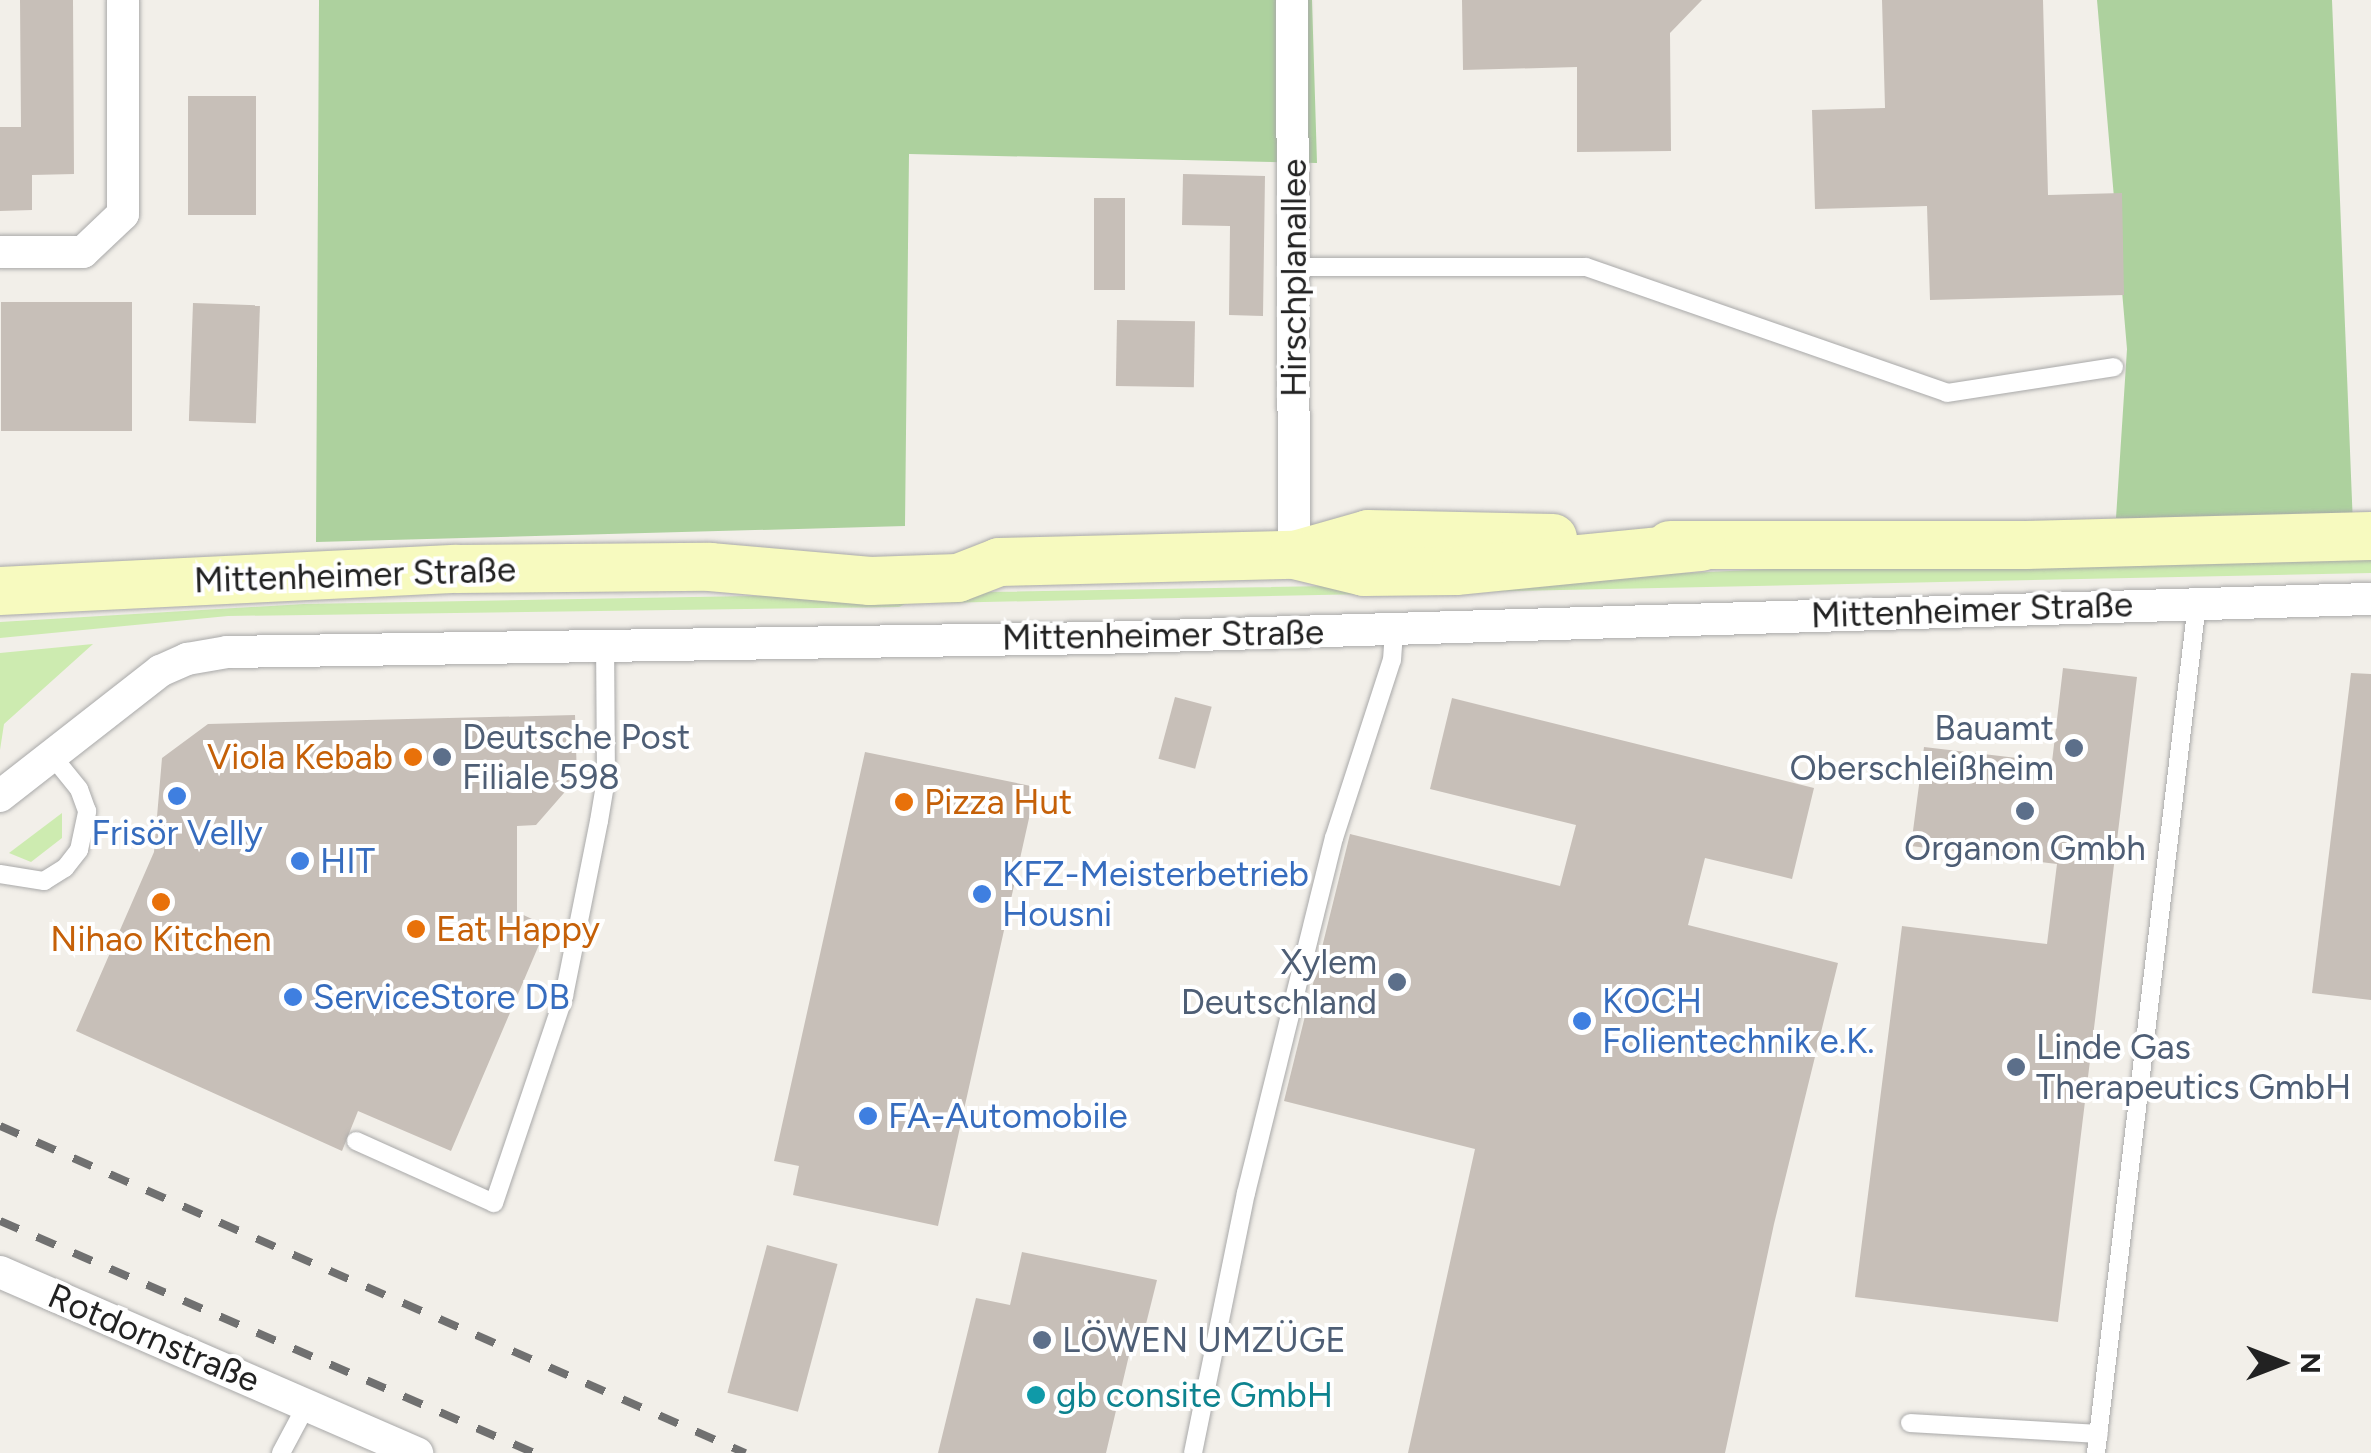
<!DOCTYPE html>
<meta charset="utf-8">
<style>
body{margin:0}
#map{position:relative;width:2371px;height:1453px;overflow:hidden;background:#f2efe9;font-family:Figtree,sans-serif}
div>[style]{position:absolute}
.grass>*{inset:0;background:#cdebb0}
.forest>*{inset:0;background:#add19e}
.building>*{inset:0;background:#c7bfb8;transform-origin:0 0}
.roads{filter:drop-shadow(0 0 2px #a9a9a9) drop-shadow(0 0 2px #a9a9a9)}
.lane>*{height:18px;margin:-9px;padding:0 9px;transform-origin:9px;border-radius:9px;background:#fff}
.street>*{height:32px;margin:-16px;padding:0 16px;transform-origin:16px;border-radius:16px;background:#fff}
.secondary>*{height:48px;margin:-24px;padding:0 24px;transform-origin:24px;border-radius:24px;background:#f7fabf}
.rail>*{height:8px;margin-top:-4px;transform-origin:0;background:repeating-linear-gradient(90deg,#707070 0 20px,transparent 0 40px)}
.dots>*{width:28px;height:28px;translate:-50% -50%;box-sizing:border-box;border:5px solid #fff;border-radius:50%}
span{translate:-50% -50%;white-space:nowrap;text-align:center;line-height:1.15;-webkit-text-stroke:8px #fff;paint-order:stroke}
.street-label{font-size:35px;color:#222}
.service-label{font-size:35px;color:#4e5e75}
.right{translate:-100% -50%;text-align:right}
.left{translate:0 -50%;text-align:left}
.food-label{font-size:35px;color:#c56008}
.shop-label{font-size:35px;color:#366cbe}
.culture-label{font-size:35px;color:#0d838f}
.north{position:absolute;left:2231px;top:1313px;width:100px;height:100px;-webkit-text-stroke:8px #fff;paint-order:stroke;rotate:90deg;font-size:28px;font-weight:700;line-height:40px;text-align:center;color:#222}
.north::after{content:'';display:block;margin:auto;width:35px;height:45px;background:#222;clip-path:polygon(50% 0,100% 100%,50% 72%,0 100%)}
</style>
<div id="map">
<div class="grass">
<div style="clip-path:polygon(2371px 555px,2371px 573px,939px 603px,931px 603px,926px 593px,1443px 584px,1840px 566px)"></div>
<div style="clip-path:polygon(909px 593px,907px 603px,899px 607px,228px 616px,0 638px,0 622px,304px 604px)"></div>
<div style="clip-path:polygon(93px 644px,4px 724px,0 750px,0 653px)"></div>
<div style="clip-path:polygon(62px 813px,62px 838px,31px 862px,9px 853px)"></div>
</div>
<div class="forest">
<div style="clip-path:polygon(319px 0,1312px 0,1317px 163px,909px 154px,905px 526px,316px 542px)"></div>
<div style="clip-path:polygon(2097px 0,2332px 0,2353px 526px,2116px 518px,2127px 349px)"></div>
</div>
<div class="building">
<div style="clip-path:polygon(20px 0,73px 0,74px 174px,32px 175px,32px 210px,0 211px,0 127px,21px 127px)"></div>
<div style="clip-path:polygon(1462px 0,1702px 0,1670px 33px,1671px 151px,1577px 152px,1577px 67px,1463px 70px)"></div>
<div style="clip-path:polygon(1882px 0,2043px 0,2048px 195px,2122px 193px,2124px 295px,1930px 300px,1927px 206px,1815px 209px,1812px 110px,1885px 108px)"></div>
<div style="left:188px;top:96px;width:68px;height:119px"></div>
<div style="clip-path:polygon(1183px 174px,1265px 176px,1263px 316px,1229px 315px,1230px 226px,1182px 225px)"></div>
<div style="left:1094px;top:198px;width:31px;height:92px"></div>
<div style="left:1px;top:302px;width:131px;height:129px"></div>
<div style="left:193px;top:303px;width:67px;height:118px;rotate:2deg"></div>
<div style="left:1117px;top:320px;width:78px;height:66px;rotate:1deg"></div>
<div style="clip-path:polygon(2063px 668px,2137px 677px,2058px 1322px,1855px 1297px,1902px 926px,2047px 944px,2057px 864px,1911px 846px,1924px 747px,2052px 762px)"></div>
<div style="clip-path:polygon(2351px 673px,2371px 674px,2371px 1000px,2312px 993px)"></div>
<div style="left:1175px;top:697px;width:38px;height:64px;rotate:15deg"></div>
<div style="clip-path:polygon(1452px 698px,1814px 788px,1792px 879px,1705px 858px,1688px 925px,1838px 963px,1774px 1224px,1725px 1453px,1408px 1453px,1475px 1149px,1284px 1101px,1350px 834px,1560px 886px,1576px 825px,1430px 789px)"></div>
<div style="clip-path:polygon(575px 715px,577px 778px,536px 825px,517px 826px,517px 912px,547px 926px,451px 1151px,358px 1111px,342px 1151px,76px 1031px,154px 852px,162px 758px,208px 724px)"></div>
<div style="clip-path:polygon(865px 752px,1036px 787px,938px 1226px,793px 1195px,799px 1166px,774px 1161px)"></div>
<div style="left:767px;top:1245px;width:73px;height:153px;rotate:15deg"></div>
<div style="clip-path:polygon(1022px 1252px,1157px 1280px,1143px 1336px,1134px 1334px,1106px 1453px,938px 1453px,976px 1298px,1010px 1305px)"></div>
</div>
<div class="roads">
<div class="lane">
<div style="left:1294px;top:267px;width:292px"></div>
<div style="left:1586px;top:267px;width:382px;rotate:19.2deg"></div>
<div style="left:1947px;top:393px;width:169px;rotate:-8.8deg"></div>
<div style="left:0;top:874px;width:45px;rotate:9deg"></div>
<div style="left:44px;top:881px;width:25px;rotate:-32deg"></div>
<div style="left:65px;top:868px;width:23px;rotate:-52deg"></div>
<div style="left:79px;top:850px;width:40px;rotate:-78deg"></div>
<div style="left:87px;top:811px;width:23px;rotate:-110deg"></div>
<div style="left:79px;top:789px;width:41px;rotate:-129.1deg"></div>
<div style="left:356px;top:1141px;width:151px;rotate:24.2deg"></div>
<div style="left:494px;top:1203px;width:219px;rotate:-71.3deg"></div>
<div style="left:564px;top:996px;width:178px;rotate:-78.7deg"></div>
<div style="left:599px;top:821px;width:43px;rotate:-80.5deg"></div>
<div style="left:606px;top:779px;width:134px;rotate:-90.4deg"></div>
<div style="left:1910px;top:1423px;width:189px;rotate:3.3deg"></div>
<div style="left:281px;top:1453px;width:55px;rotate:-62deg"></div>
<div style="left:1193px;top:1453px;width:265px;rotate:-78.5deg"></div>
<div style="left:1246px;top:1193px;width:366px;rotate:-76.1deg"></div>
<div style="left:1334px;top:838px;width:187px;rotate:-72deg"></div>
<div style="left:1392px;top:660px;width:32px;rotate:-86deg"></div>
<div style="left:2096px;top:1453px;width:856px;rotate:-83.22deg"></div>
</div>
<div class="street">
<div style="left:1292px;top:0;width:555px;rotate:89.79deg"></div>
<div style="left:0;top:252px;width:83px"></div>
<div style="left:83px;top:252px;width:55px;rotate:-43.5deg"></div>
<div style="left:123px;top:214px;width:214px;rotate:-90deg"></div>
<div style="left:0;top:796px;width:203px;rotate:-38deg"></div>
<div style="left:160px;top:671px;width:30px;rotate:-24deg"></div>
<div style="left:187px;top:659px;width:41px;rotate:-9.9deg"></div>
<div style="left:227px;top:652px;width:872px;rotate:-0.92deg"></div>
<div style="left:1099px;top:638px;width:1273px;rotate:-1.76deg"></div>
<div style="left:0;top:1272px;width:455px;rotate:23.5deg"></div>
</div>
<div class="secondary">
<div style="left:1670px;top:545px;width:356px"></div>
<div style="left:2026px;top:545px;width:345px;rotate:-1.5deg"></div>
<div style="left:1298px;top:554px;width:73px;rotate:-15.9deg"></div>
<div style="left:1368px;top:534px;width:185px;rotate:1.2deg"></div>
<div style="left:0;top:591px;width:457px;rotate:-2.8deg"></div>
<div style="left:456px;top:569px;width:254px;rotate:-0.5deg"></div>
<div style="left:710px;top:567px;width:161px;rotate:5deg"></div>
<div style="left:870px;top:581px;width:88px;rotate:-2deg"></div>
<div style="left:958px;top:578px;width:44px;rotate:-21.3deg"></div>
<div style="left:999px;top:562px;width:295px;rotate:-1.4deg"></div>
<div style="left:1294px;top:555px;width:72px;rotate:13.7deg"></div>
<div style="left:1364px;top:572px;width:92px;rotate:-0.6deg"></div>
<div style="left:1456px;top:571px;width:247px;rotate:-5.6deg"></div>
</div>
</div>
<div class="rail">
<div style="left:0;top:1126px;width:814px;rotate:23.7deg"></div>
<div style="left:0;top:1221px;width:582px;rotate:23.48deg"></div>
</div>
<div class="dots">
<div style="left:2074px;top:748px;background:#5c6f8a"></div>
<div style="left:413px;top:757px;background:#e8710a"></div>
<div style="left:442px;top:757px;background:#5c6f8a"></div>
<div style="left:177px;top:796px;background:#3f7fe0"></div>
<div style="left:904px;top:802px;background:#e8710a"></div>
<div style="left:2025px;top:811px;background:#5c6f8a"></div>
<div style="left:300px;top:861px;background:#3f7fe0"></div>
<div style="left:982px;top:894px;background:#3f7fe0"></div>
<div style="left:161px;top:902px;background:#e8710a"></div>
<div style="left:416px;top:929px;background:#e8710a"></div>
<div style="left:1397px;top:982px;background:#5c6f8a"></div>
<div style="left:293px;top:997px;background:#3f7fe0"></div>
<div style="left:1582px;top:1021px;background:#3f7fe0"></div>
<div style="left:2016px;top:1067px;background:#5c6f8a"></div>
<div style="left:868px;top:1116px;background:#3f7fe0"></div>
<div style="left:1042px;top:1340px;background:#5c6f8a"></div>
<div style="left:1036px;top:1395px;background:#0f9aa8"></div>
</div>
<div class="street-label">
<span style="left:1294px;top:278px;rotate:-90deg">Hirschplanallee</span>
<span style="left:355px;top:575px;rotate:-2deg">Mittenheimer Straße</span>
<span style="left:1972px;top:610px;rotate:-2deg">Mittenheimer Straße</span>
<span style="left:1163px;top:635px;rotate:-1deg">Mittenheimer Straße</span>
<span style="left:154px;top:1338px;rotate:23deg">Rotdornstraße</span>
</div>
<div class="service-label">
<span class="right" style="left:2054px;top:748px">Bauamt<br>Oberschleißheim</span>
<span class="left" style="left:462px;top:757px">Deutsche Post<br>Filiale 598</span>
<span style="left:2025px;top:848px">Organon Gmbh</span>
<span class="right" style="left:1377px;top:982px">Xylem<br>Deutschland</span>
<span class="left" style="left:2036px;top:1067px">Linde Gas<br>Therapeutics GmbH</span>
<span class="left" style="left:1062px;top:1340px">LÖWEN UMZÜGE</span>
</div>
<div class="food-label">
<span class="right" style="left:393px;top:757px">Viola Kebab</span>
<span class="left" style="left:924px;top:802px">Pizza Hut</span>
<span class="left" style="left:436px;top:929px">Eat Happy</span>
<span style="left:161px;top:939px">Nihao Kitchen</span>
</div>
<div class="shop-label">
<span style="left:177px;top:833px">Frisör Velly</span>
<span class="left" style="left:320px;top:861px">HIT</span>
<span class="left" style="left:1002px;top:894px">KFZ-Meisterbetrieb<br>Housni</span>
<span class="left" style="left:313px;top:997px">ServiceStore DB</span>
<span class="left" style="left:1602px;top:1021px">KOCH<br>Folientechnik e.K.</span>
<span class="left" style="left:888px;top:1116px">FA-Automobile</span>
</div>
<div class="culture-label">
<span class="left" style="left:1056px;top:1395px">gb consite GmbH</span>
</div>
<div class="north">N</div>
</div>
